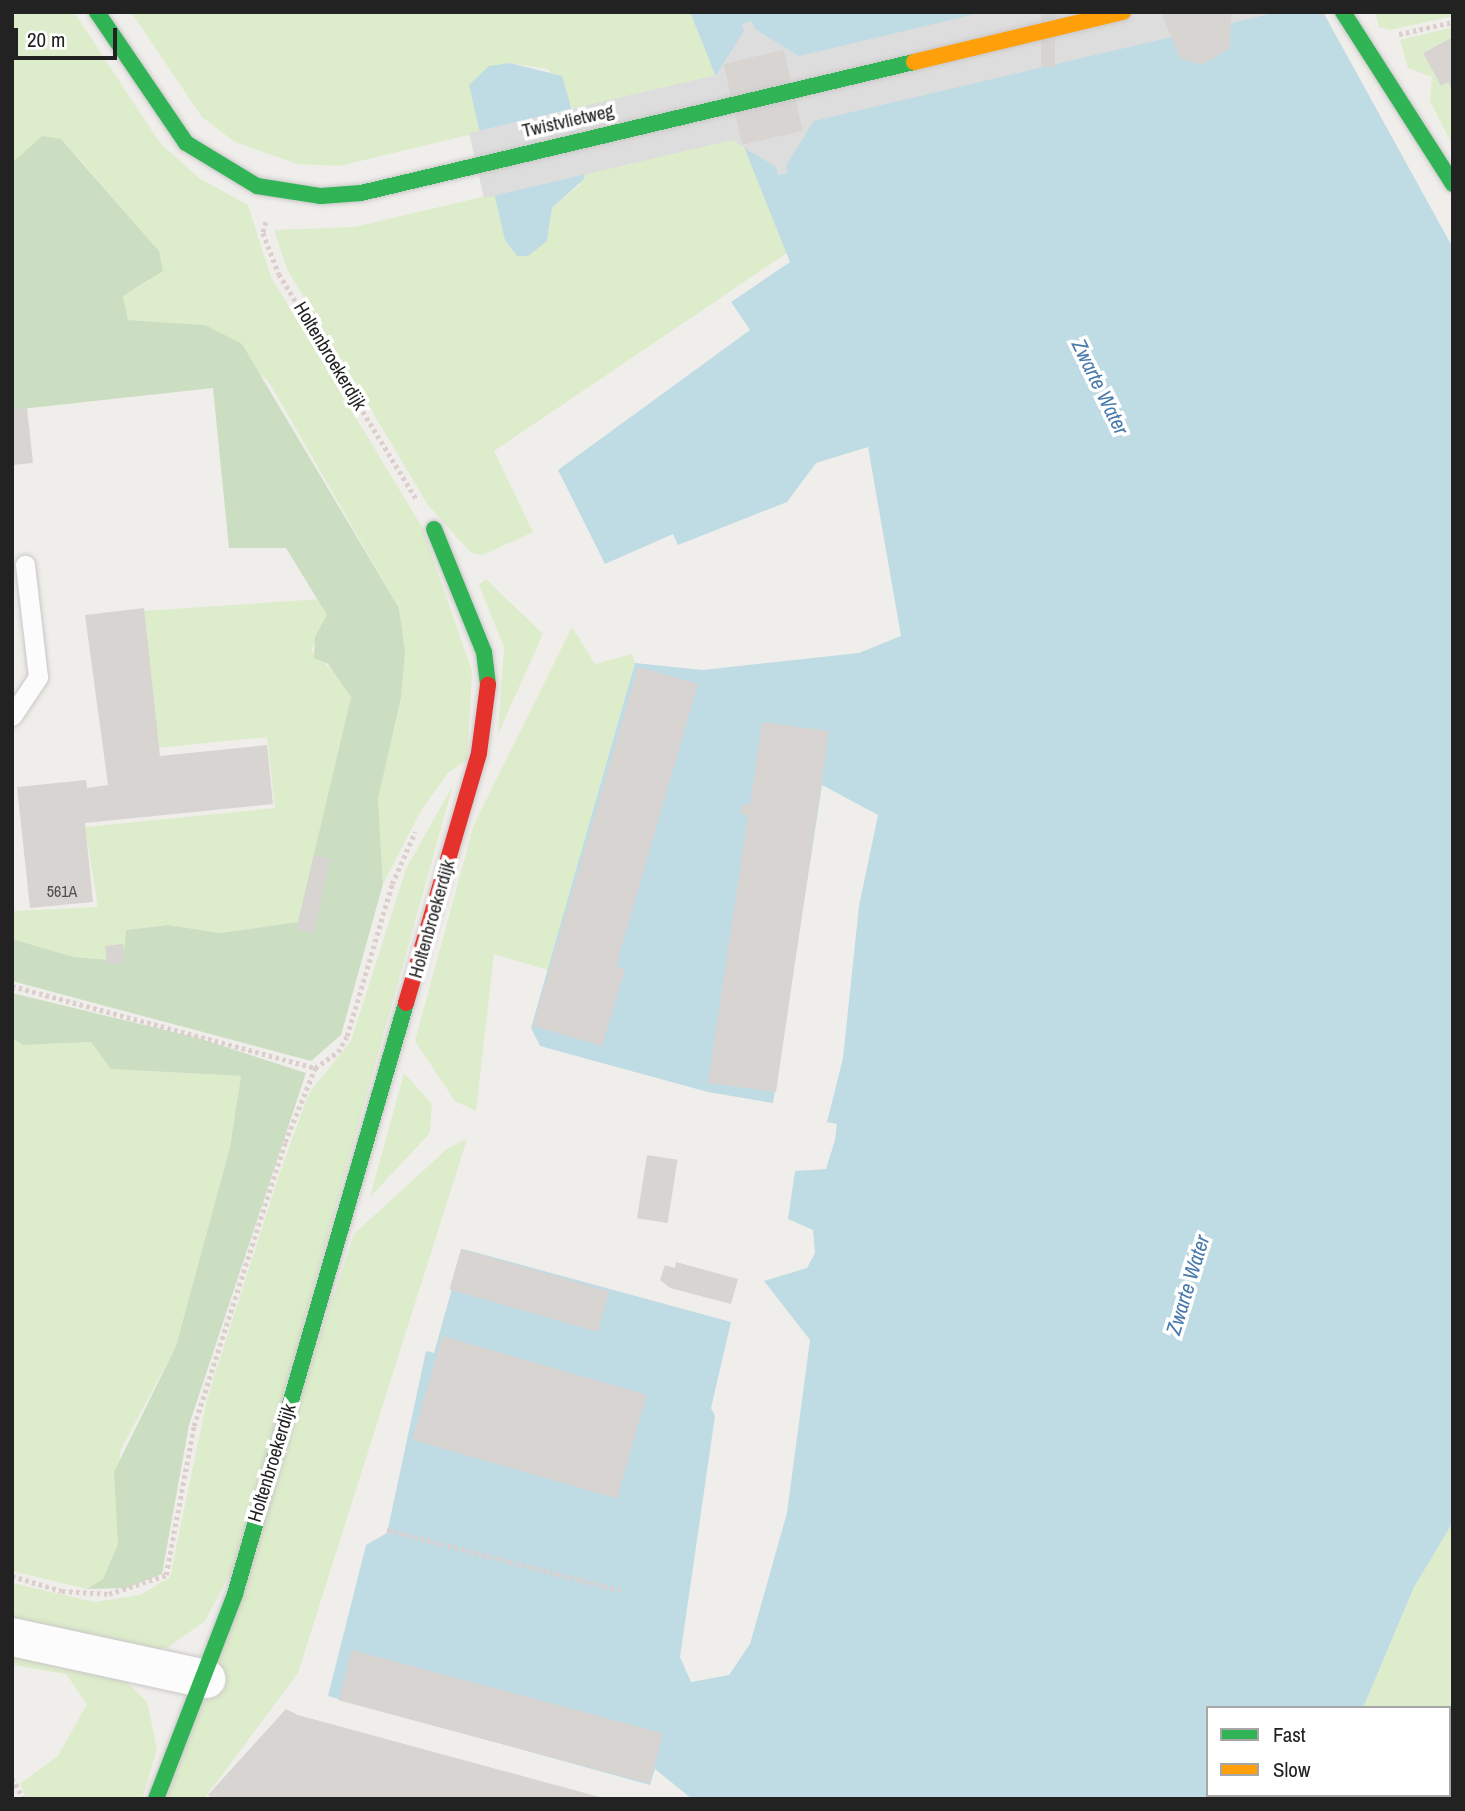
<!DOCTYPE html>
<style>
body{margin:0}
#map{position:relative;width:1465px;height:1811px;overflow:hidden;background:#f0eeeb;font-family:"Archivo Narrow",sans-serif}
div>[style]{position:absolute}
.grass>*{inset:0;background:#ddeccb}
.forest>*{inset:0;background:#cbdec1}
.water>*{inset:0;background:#bfdbe3}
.pier>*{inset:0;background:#dedddd}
.building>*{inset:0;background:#d7d4d2;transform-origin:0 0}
.path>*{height:4.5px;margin-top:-2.25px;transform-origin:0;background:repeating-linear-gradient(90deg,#dccecd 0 3.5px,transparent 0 7px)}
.roads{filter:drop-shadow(0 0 2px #c9c8c7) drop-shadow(0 0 2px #c9c8c7)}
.lane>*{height:19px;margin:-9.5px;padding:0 9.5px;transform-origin:9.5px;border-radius:9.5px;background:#fdfcfc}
.street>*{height:38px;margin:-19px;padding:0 19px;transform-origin:19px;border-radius:19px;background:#fdfcfc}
.fast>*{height:16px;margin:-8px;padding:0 8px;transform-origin:8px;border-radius:8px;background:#30b455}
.slow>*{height:16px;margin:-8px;padding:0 8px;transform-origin:8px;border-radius:8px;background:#ff9f0a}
.jam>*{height:16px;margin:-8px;padding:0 8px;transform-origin:8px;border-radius:8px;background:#e5322d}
span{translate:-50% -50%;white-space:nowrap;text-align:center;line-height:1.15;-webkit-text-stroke:7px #fff;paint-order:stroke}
.number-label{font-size:16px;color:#4f4e4e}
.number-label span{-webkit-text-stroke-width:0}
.street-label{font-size:19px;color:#222}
.water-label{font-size:21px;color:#4a7aab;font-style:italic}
.frame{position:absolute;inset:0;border:14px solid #222;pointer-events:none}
.legend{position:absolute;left:1206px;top:1706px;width:245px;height:91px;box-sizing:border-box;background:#fff;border:2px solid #a7a7a7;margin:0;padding:9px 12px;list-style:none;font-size:21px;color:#222}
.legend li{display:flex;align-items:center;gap:14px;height:35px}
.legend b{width:35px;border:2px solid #a7a7a7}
.scale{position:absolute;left:14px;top:28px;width:103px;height:32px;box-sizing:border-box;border:4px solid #222;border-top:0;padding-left:9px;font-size:21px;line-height:24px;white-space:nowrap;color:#222;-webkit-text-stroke:5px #fff;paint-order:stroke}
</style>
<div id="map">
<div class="grass">
<div style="clip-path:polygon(12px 12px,74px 12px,160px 143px,199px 178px,248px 205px,271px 277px,422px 527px,472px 671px,467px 760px,448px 773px,422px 809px,383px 884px,378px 799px,401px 698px,405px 652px,399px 608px,269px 382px,205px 325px,128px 320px,123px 296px,150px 280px,159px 251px,83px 163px,61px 139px,12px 163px)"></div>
<div style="clip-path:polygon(131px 12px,690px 12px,787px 253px,494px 451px,533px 532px,483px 555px,471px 553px,428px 505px,287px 269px,274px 230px,354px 227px,495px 194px,509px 246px,547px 241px,552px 208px,579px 185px,586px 158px,571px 104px,548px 69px,510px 63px,481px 132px,339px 166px,297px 164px,235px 142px,202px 117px)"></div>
<div style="clip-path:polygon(1375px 12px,1453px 12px,1453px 16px,1390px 30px,1379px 27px)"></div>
<div style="clip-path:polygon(1453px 27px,1453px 37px,1423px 53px,1441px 86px,1448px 82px,1453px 91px,1453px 146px,1430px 101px,1432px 77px,1408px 68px,1400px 40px)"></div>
<div style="clip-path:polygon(486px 579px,543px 634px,498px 734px,504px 647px,479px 585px)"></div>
<div style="clip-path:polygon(321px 599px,327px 615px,311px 651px,346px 683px,351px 696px,299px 922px,220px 933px,168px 925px,126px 930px,124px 961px,74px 957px,12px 939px,12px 911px,98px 907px,85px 827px,275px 808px,267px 737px,156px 748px,143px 611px)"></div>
<div style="clip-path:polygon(572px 627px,595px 664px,632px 654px,635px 663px,548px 970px,494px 954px,476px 1111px,455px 1101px,415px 1041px,474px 824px)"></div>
<div style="clip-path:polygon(453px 785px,237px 1561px,205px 1621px,167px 1648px,147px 1652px,12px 1623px,12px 1583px,95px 1602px,140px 1595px,170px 1577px,207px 1399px,280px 1172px,309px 1093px,351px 1041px,406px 869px)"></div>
<div style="clip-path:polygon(12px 1038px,23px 1045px,92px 1042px,111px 1069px,241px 1076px,230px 1147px,176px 1346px,120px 1451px,118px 1544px,103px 1579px,87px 1589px,12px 1571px)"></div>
<div style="clip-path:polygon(404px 1073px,432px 1104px,430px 1133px,370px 1197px)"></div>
<div style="clip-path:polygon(467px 1139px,298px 1673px,204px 1799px,165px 1799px,354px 1234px,448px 1148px)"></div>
<div style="clip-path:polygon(1453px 1522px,1453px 1722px,1449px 1728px,1449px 1708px,1363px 1708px,1414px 1587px)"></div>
<div style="clip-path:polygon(12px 1645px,119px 1675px,147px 1702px,157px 1749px,142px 1799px,27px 1799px,20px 1784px,58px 1756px,87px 1704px,66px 1674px,12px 1665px)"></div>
<div style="clip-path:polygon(1315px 1795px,1415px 1795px,1313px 1799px)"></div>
</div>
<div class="forest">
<div style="clip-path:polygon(42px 136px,61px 139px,159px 251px,163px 271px,123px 296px,128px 320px,205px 325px,242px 344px,399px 608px,405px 652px,401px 698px,378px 799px,383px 884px,341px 1035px,311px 1061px,12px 981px,12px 939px,74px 957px,123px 961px,126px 930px,168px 925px,220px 933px,298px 922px,351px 697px,328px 664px,314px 658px,315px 637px,327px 615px,286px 548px,229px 548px,213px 388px,12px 410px,12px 163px)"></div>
<div style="clip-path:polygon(12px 993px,198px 1038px,306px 1073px,189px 1425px,162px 1574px,127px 1588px,87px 1589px,103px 1579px,118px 1544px,114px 1472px,176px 1346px,230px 1147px,241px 1076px,111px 1069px,91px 1042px,23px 1045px,12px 1038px)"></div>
</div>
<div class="water">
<div style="clip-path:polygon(690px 12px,1323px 12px,1453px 248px,1453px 1522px,1414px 1587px,1363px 1708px,1208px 1708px,1208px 1795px,1313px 1799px,692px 1799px,655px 1769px,650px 1785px,328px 1696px,366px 1545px,387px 1533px,426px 1351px,434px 1353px,463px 1249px,731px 1322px,711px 1408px,715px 1416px,680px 1657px,691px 1682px,729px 1675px,750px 1644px,787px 1513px,810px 1340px,764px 1281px,807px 1268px,815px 1253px,813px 1230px,788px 1219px,795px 1171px,826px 1169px,835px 1140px,837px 1124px,827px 1122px,843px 1058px,859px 906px,878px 815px,822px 785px,773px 1103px,708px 1092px,540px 1046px,531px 1028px,635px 663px,702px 670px,859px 653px,901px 636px,868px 447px,816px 463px,787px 502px,678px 545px,673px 534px,605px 564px,558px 470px,750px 330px,731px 302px,790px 262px)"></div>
<div style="clip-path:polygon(510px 63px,562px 76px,586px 158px,584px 179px,552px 208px,547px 241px,528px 256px,517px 256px,505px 240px,469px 85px,489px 66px)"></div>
</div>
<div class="pier">
<div style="clip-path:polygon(984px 12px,1278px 12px,814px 121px,786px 165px,788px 173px,778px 175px,776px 167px,732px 140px,484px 198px,469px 133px,716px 75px,744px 31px,742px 24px,752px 21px,755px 29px,799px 56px)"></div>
</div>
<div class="building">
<div style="left:1041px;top:12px;width:14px;height:55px"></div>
<div style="clip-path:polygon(1161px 12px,1231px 12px,1230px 48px,1202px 65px,1180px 58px)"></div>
<div style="clip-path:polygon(1453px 37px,1453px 91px,1448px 82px,1441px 86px,1423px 53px)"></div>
<div style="left:784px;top:50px;width:83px;height:62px;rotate:77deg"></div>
<div style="clip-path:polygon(27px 408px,33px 463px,12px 465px,12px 410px)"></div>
<div style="clip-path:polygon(144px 608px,160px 756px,267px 745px,273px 804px,85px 823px,93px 902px,30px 908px,17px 787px,86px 780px,87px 788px,108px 785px,85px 615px)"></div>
<div style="clip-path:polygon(638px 667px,698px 684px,616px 966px,625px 969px,602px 1046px,533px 1026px)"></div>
<div style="clip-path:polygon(762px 722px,829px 731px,776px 1092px,708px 1083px,748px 815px,740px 814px,742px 804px,750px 805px)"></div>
<div style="left:314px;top:855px;width:17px;height:76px;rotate:13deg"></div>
<div style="left:123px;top:944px;width:19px;height:18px;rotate:84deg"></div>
<div style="left:647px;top:1155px;width:31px;height:64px;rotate:9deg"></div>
<div style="left:461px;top:1249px;width:154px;height:42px;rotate:16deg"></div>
<div style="clip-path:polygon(676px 1262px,738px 1279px,731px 1304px,670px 1288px,660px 1280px,665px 1265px,675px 1268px)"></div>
<div style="left:442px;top:1336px;width:213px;height:108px;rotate:16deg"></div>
<div style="left:352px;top:1650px;width:322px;height:52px;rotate:15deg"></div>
<div style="clip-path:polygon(286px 1709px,298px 1715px,607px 1799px,213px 1799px,208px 1795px)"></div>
</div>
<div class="path">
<div style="left:1399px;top:34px;width:55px;rotate:-12.5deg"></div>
<div style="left:266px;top:222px;width:11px;rotate:105deg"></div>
<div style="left:263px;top:233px;width:44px;rotate:68.7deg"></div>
<div style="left:279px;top:274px;width:265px;rotate:58.6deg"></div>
<div style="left:12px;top:986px;width:314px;rotate:15.1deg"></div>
<div style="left:387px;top:1530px;width:244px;rotate:14.5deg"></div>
<div style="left:12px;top:1576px;width:52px;rotate:16.7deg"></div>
<div style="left:62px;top:1591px;width:47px;rotate:3.7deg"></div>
<div style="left:109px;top:1594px;width:60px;rotate:-18.4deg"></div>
<div style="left:166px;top:1575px;width:152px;rotate:-79.4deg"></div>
<div style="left:194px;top:1426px;width:298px;rotate:-72.2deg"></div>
<div style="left:285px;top:1142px;width:80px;rotate:-67.9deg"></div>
<div style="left:315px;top:1068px;width:28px;rotate:-35deg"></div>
<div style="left:338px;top:1052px;width:18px;rotate:-61deg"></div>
<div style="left:347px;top:1036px;width:159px;rotate:-73.5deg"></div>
<div style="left:392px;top:884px;width:57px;rotate:-66.1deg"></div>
<div style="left:12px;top:1778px;width:24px;rotate:60deg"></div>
</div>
<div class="roads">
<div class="lane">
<div style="left:12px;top:716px;width:47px;rotate:-56.3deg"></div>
<div style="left:38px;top:677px;width:113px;rotate:-96.6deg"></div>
</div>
<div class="street">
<div style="left:12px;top:1637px;width:199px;rotate:12.2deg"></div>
<div style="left:1449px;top:1775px;width:7px;rotate:-56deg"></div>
</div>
<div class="fast">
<div style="left:97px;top:12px;width:158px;rotate:55.8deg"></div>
<div style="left:186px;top:143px;width:83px;rotate:31.2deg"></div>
<div style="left:257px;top:186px;width:65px;rotate:8.9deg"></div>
<div style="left:321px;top:196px;width:40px;rotate:-4.3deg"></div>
<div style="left:361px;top:193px;width:568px;rotate:-13.33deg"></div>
<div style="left:1343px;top:12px;width:204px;rotate:57.4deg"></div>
<div style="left:434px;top:529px;width:133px;rotate:67.9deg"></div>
<div style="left:484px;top:652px;width:33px;rotate:83deg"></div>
<div style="left:156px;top:1799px;width:220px;rotate:-68.9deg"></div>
<div style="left:235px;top:1594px;width:615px;rotate:-73.86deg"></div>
</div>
<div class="slow">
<div style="left:914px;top:62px;width:215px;rotate:-13.5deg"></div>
</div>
<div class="jam">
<div style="left:406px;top:1003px;width:260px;rotate:-73.7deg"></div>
<div style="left:479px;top:753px;width:69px;rotate:-82.5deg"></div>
</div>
</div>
<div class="number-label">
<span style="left:62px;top:891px">561A</span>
</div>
<div class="street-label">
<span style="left:568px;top:121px;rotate:-13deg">Twistvlietweg</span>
<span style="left:330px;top:356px;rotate:59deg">Holtenbroekerdijk</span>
<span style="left:432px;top:919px;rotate:-74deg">Holtenbroekerdijk</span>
<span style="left:272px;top:1463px;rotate:-73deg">Holtenbroekerdijk</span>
</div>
<div class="water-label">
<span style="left:1100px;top:387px;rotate:64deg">Zwarte Water</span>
<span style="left:1188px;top:1285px;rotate:-73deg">Zwarte Water</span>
</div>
<div class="frame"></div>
<ul class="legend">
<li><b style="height:9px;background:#30b455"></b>Fast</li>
<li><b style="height:9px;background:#ff9f0a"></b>Slow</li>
</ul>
<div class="scale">20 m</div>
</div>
